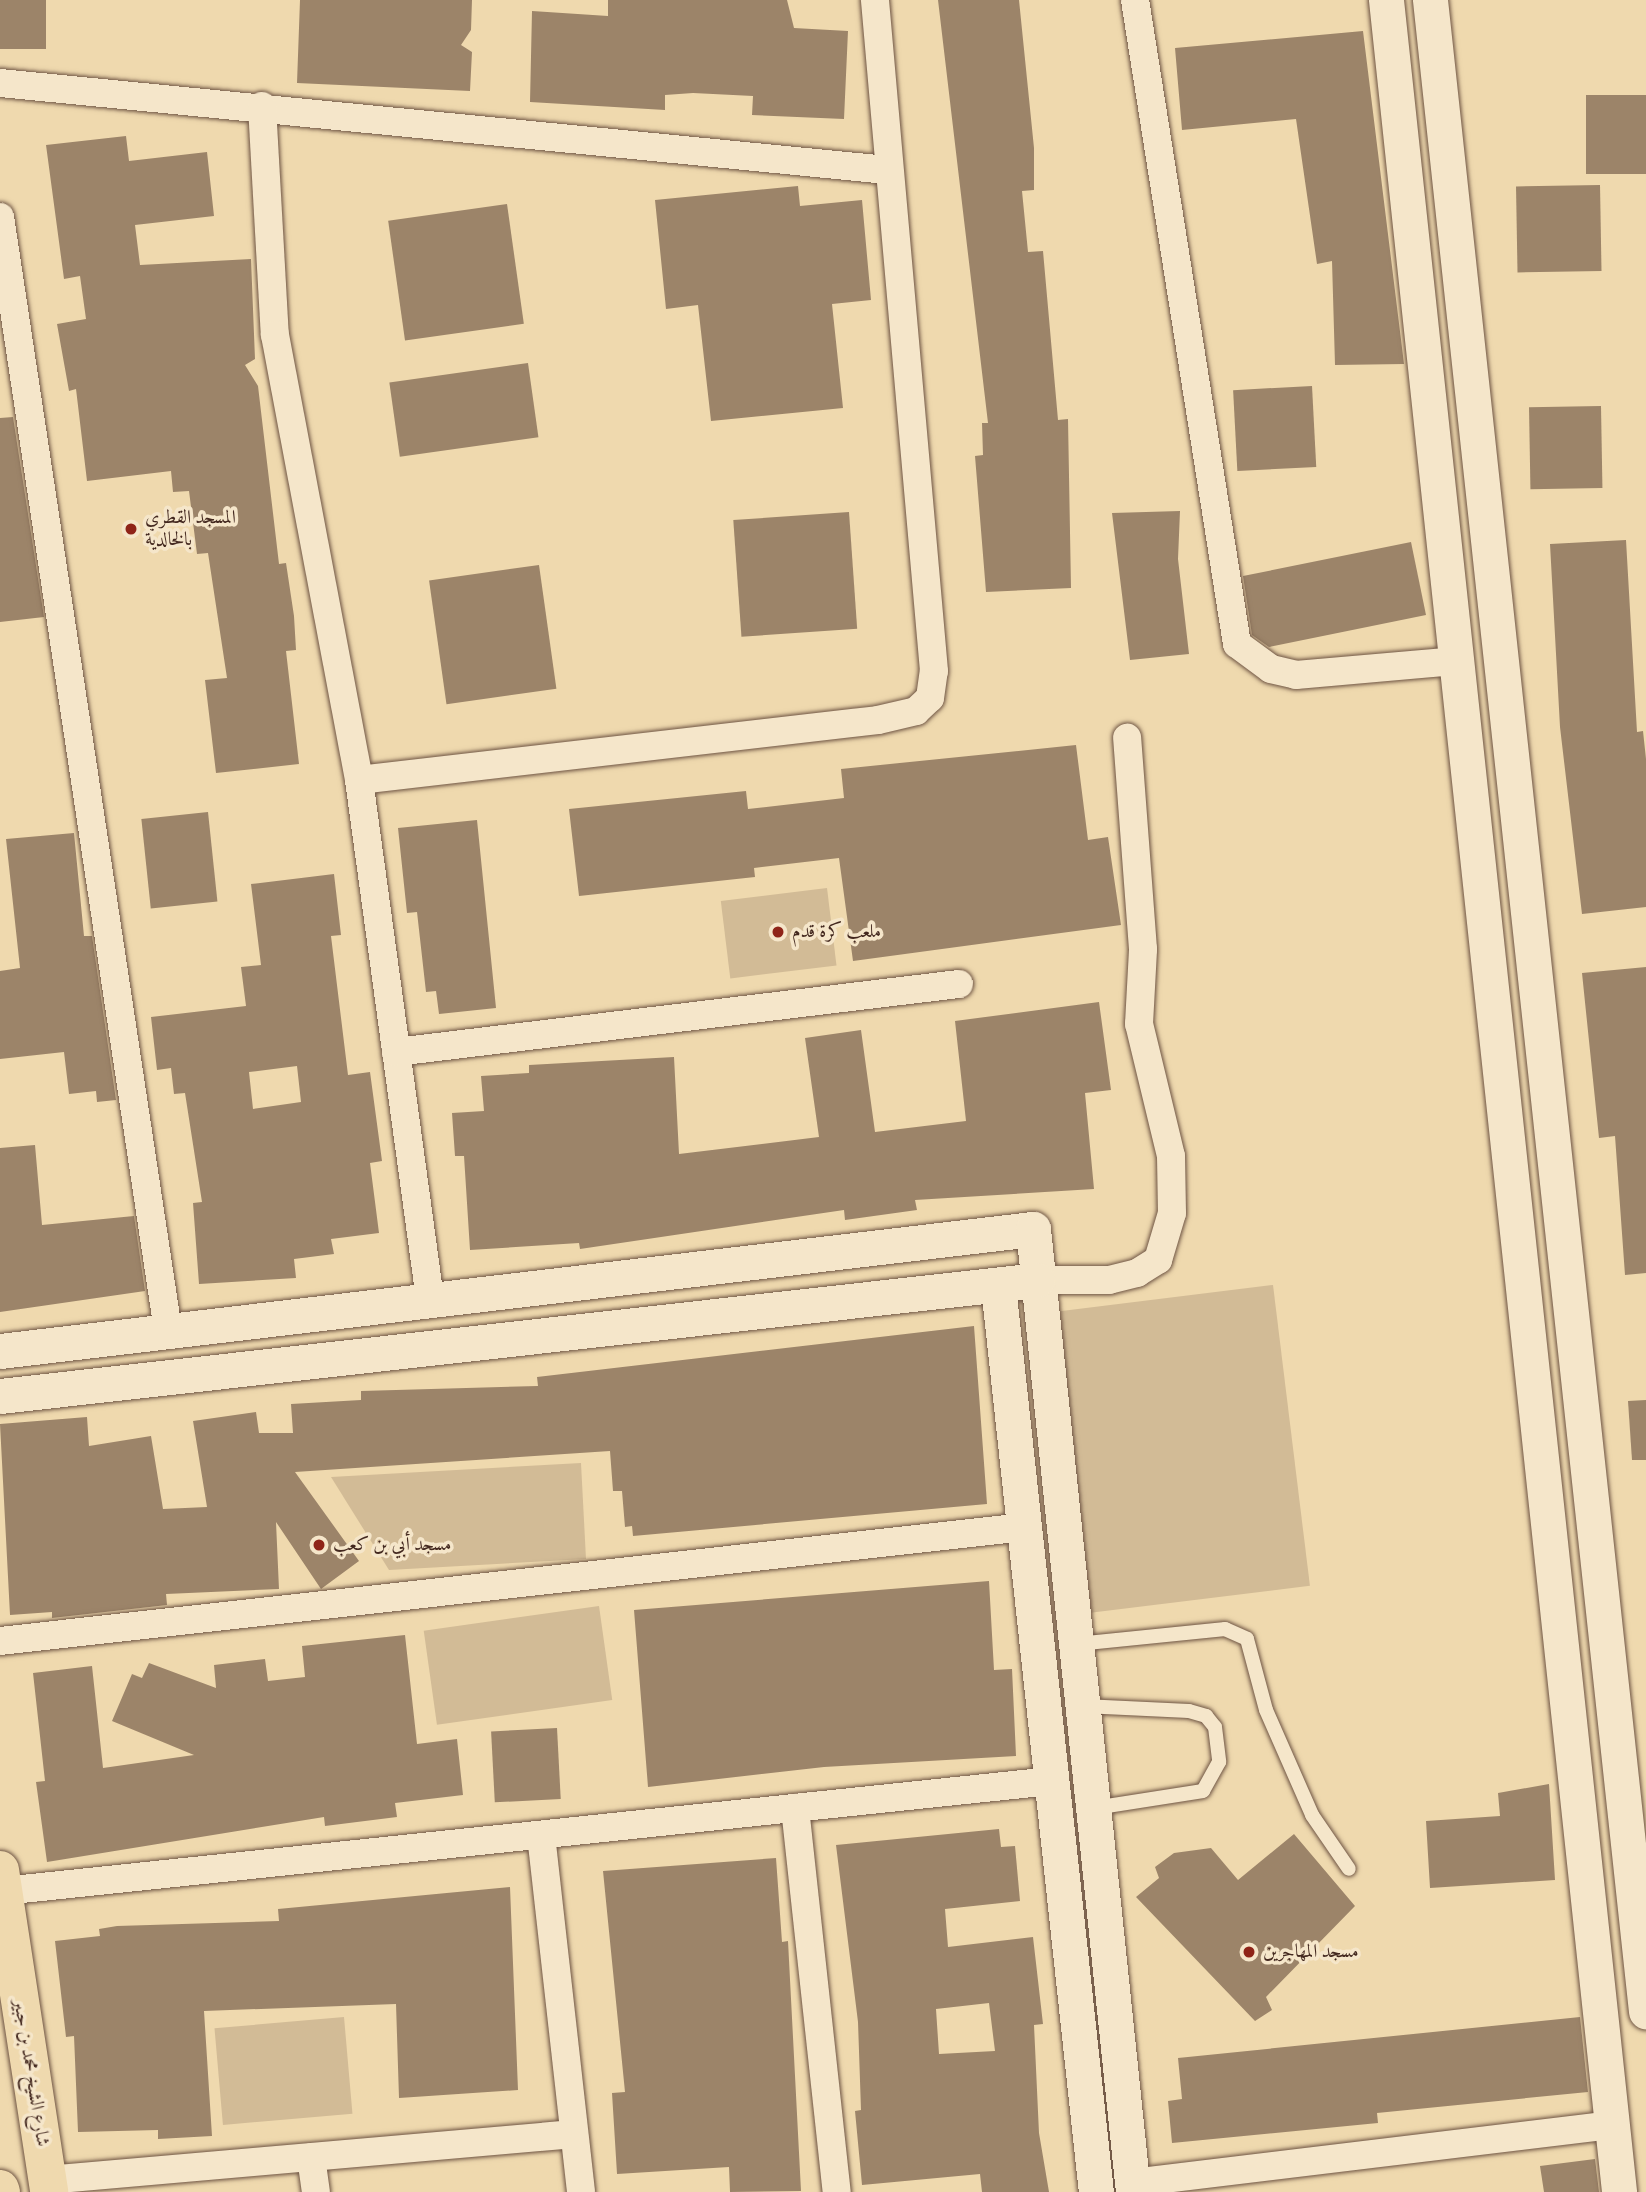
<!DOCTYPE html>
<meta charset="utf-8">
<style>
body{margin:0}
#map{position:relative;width:1646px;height:2192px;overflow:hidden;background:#efd9ae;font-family:"IM FELL French Canon",Amiri,serif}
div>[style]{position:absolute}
.green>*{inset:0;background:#d2bb96;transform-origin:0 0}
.building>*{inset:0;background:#9c8469;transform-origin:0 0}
.roads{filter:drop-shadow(0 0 2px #6e5443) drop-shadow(0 0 2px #6e5443)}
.service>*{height:14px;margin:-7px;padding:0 7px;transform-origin:7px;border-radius:7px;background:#f5e6ca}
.minor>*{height:28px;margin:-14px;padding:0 14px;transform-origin:14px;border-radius:14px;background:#f5e6ca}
.tertiary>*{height:35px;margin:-17.5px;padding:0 17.5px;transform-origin:17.5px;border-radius:17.5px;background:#f5e6ca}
.primary>*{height:38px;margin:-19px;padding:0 19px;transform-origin:19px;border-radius:19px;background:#efd9ae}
.dots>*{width:19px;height:19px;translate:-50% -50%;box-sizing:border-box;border:4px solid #f5e6ca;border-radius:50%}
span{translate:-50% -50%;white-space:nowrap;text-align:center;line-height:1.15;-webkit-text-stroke:7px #f5e6ca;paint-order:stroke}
.poi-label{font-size:19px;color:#43281f}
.left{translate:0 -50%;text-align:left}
.street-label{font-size:19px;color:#43281f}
</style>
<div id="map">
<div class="green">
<div style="left:827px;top:888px;width:78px;height:107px;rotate:83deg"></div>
<div style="left:1273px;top:1285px;width:303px;height:221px;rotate:83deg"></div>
<div style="clip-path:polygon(581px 1463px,586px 1559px,389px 1570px,331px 1477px)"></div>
<div style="left:599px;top:1606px;width:95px;height:177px;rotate:82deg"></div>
<div style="left:344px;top:2017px;width:97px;height:130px;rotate:85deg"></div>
</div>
<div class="building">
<div style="left:0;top:0;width:46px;height:49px"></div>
<div style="clip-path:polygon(300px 0,472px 0,471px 30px,461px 45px,472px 52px,470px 91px,297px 83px)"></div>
<div style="clip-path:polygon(608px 0,787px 0,794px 28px,848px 31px,844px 119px,752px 115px,753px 96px,693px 93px,665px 95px,665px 110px,530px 102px,532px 11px,608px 16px)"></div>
<div style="clip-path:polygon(938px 0,1019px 0,1034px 148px,1034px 190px,1022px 191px,1028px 252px,1043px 251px,1058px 420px,1068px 419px,1071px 588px,986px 592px,975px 456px,983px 455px,982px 423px,988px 423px)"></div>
<div style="clip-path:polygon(1363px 31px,1404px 364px,1335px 365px,1332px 261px,1317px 264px,1296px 119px,1182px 130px,1175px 48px)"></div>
<div style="left:1586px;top:95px;width:60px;height:79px"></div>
<div style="clip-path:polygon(126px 136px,129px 161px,207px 152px,214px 216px,135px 225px,140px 265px,251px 259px,255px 359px,245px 365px,258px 386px,279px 564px,286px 563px,294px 616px,296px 650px,286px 651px,299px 764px,216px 773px,205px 680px,227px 678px,208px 553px,197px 554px,189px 491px,173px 492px,171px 471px,87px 481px,76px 389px,69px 391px,57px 324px,86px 319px,80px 276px,64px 279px,46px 145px)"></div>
<div style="left:1600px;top:185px;width:86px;height:84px;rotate:89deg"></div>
<div style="clip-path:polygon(798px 186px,800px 206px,862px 200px,871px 300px,832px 304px,843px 408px,711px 421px,698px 305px,666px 309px,655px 200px)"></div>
<div style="left:507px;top:204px;width:121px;height:120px;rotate:82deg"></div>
<div style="left:528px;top:363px;width:75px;height:140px;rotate:82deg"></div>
<div style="left:1312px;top:386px;width:81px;height:79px;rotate:87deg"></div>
<div style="left:1601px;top:406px;width:82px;height:72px;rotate:89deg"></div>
<div style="clip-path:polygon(13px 417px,44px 617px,0 622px,0 418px)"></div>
<div style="clip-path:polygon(1180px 511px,1178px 559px,1189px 654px,1130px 660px,1112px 513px)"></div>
<div style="left:849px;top:512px;width:117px;height:116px;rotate:86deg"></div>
<div style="clip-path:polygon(1626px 540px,1637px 732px,1643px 731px,1646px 759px,1646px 907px,1582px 914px,1560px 727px,1550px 544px)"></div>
<div style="clip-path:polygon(1411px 542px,1426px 615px,1269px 647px,1252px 635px,1243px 576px)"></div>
<div style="left:539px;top:565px;width:125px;height:111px;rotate:82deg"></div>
<div style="clip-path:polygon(1076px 745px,1088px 840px,1108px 837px,1121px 925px,853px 961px,839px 858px,754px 868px,755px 877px,579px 896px,569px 809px,746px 791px,748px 809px,844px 798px,841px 769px)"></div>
<div style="left:208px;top:812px;width:90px;height:67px;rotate:84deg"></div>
<div style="clip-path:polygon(477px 820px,496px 1008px,439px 1014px,436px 991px,426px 992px,417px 912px,407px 913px,398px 828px)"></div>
<div style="clip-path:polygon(74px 833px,84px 936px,92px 936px,116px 1100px,97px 1102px,96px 1091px,69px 1094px,64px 1052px,0 1059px,0 971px,20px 968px,6px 839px)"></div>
<div style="clip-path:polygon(evenodd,334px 874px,341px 935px,331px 936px,348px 1075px,370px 1072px,382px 1161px,370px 1163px,379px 1233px,331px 1239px,334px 1254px,294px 1259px,296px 1278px,199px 1284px,193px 1203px,202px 1202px,185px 1093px,174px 1094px,171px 1068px,157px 1070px,151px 1017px,246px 1006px,241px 967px,261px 965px,251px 884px,334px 874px,297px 1066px,301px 1102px,253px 1109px,249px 1072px,297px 1066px)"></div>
<div style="clip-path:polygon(1646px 967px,1646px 1273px,1625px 1275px,1615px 1136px,1599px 1138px,1582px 973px)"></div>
<div style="clip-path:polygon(1099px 1002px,1111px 1090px,1085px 1093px,1094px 1189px,915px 1200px,917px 1210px,845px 1220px,844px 1210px,580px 1249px,579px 1243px,470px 1250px,464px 1156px,455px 1156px,452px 1113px,484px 1111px,481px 1076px,529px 1073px,529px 1065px,674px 1057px,679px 1154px,819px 1137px,805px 1038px,861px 1030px,875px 1132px,966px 1121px,955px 1021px)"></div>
<div style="clip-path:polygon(35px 1145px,42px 1225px,134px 1216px,145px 1291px,0 1312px,0 1148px)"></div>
<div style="clip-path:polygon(974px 1326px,987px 1504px,633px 1536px,632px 1526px,625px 1527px,622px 1491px,613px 1491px,610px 1451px,295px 1472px,359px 1561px,321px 1589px,276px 1522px,279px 1589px,166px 1594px,167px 1605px,52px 1618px,52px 1612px,10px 1615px,0 1424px,87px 1417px,89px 1446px,151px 1436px,163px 1509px,207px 1507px,193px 1421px,256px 1412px,259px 1433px,293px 1433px,291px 1404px,361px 1400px,361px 1391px,538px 1386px,537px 1377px)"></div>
<div style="clip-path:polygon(1646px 1400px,1646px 1460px,1632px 1460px,1628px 1401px)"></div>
<div style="clip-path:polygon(989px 1581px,994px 1670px,1012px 1669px,1016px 1756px,824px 1767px,648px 1787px,634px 1610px)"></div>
<div style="clip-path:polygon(405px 1635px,417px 1744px,457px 1739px,463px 1795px,395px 1803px,397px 1817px,325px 1826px,324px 1817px,47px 1862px,36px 1782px,45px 1781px,33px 1673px,92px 1666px,103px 1768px,194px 1755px,112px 1721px,132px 1674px,142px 1678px,149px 1663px,216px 1688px,214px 1665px,265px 1659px,268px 1681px,305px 1677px,302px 1646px)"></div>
<div style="left:557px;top:1728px;width:71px;height:66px;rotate:87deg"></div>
<div style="clip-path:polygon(1549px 1784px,1555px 1880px,1430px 1888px,1426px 1821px,1500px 1816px,1498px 1793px)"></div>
<div style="clip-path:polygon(evenodd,999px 1829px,1001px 1847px,1015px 1846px,1020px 1901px,945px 1909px,948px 1947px,1033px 1937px,1043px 2024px,1034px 2025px,1039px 2133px,1049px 2192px,982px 2192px,980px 2174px,862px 2185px,855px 2111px,861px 2110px,858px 2022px,836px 1845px,999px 1829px,989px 2003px,995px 2051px,939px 2054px,936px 2009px,989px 2003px)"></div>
<div style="clip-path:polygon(1294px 1834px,1355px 1906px,1266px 1997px,1272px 2010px,1255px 2021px,1136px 1897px,1159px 1878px,1155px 1867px,1174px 1853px,1211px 1848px,1238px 1880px)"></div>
<div style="clip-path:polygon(776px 1858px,782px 1942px,788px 1941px,801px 2191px,730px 2192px,729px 2167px,617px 2174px,612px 2093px,625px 2092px,603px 1871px)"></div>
<div style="clip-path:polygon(510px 1887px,518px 2090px,399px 2098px,396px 2004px,204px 2011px,212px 2136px,158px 2139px,158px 2130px,78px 2132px,74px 2036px,66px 2037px,55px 1941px,100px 1936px,99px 1929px,117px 1926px,279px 1921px,278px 1909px)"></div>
<div style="clip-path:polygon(1580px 2017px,1588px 2092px,1377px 2113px,1378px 2123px,1172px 2143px,1168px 2101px,1182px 2099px,1178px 2058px)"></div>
<div style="clip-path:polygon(1595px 2159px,1599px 2192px,1544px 2192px,1540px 2166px)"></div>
</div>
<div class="roads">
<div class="service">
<div style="left:1077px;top:1644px;width:149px;rotate:-5.8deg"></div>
<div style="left:1225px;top:1629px;width:24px;rotate:24deg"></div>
<div style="left:1247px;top:1639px;width:73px;rotate:75deg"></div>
<div style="left:1266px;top:1710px;width:115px;rotate:66.3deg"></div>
<div style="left:1312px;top:1815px;width:65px;rotate:55.6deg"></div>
<div style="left:1083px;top:1706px;width:106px;rotate:2.7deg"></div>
<div style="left:1189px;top:1711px;width:18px;rotate:16deg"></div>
<div style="left:1206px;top:1716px;width:14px;rotate:51deg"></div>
<div style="left:1215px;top:1727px;width:35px;rotate:83deg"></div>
<div style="left:1219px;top:1762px;width:33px;rotate:119deg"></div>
<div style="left:1203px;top:1791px;width:110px;rotate:171.1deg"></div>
</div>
<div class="minor">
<div style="left:1135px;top:0;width:652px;rotate:81deg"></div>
<div style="left:1237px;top:644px;width:42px;rotate:36.3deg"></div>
<div style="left:1271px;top:669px;width:26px;rotate:13deg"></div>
<div style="left:1296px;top:675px;width:162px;rotate:-5deg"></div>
<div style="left:0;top:83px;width:891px;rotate:5.6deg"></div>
<div style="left:262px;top:106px;width:229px;rotate:86.8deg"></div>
<div style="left:275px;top:335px;width:453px;rotate:79.3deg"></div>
<div style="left:359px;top:780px;width:524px;rotate:82.21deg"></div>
<div style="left:0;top:217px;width:1126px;rotate:81.42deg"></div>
<div style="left:359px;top:780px;width:522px;rotate:-6.59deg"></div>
<div style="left:878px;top:720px;width:39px;rotate:-13deg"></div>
<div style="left:916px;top:711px;width:19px;rotate:-43deg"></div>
<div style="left:930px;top:698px;width:27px;rotate:-82deg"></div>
<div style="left:934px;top:671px;width:674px;rotate:-95.03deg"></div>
<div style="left:396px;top:1052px;width:567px;rotate:-6.89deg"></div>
<div style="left:1038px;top:1280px;width:71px"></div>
<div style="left:1109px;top:1280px;width:29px;rotate:-14deg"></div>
<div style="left:1137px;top:1273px;width:25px;rotate:-32deg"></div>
<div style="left:1158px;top:1260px;width:49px;rotate:-73.4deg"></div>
<div style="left:1172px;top:1213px;width:57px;rotate:-91deg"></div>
<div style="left:1171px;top:1156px;width:136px;rotate:-103.6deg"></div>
<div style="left:1139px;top:1024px;width:75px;rotate:-86.9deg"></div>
<div style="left:1143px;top:949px;width:212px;rotate:-94.3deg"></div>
<div style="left:0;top:1641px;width:1030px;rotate:-6.35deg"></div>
<div style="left:795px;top:1808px;width:386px;rotate:83.8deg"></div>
<div style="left:541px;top:1835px;width:359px;rotate:83.6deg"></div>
<div style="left:3px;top:1891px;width:1054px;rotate:-5.99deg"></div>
<div style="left:311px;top:2157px;width:35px;rotate:82deg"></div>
<div style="left:47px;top:2180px;width:529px;rotate:-4.99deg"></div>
<div style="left:1132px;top:2183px;width:483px;rotate:-6.9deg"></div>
</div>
<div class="tertiary">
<div style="left:1386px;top:0;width:2204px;rotate:83.93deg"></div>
<div style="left:1430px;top:0;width:2023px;rotate:83.87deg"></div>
<div style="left:998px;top:1286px;width:911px;rotate:83.83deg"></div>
<div style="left:0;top:1351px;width:1040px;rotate:-6.74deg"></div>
<div style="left:1033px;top:1229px;width:968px;rotate:84.07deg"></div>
<div style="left:0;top:1396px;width:1044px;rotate:-6.38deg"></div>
</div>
<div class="primary">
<div style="left:0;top:1870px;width:326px;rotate:81.3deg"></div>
<div style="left:0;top:2189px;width:3px;rotate:72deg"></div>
</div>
</div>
<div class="dots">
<div style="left:131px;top:529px;background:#8f2418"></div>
<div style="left:778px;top:932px;background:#8f2418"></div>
<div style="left:319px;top:1545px;background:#8f2418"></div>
<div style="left:1249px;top:1952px;background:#8f2418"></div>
</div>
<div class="poi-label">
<span class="left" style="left:145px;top:529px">المسجد القطري<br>بالخالدية</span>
<span class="left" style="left:792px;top:932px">ملعب كرة قدم</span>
<span class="left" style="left:333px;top:1545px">مسجد أبي بن كعب</span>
<span class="left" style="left:1263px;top:1952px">مسجد المهاجرين</span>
</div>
<div class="street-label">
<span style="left:31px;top:2073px;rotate:81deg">شارع الشيخ محمد بن جبير</span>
</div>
</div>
